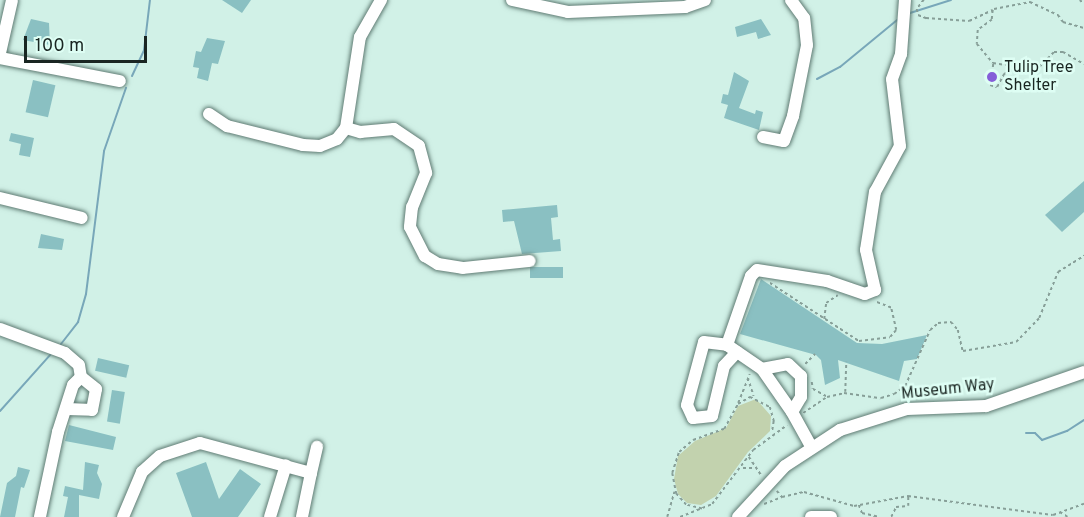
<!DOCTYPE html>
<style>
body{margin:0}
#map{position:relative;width:1084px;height:517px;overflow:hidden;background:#d1f1e7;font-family:Overpass,sans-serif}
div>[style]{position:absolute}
.green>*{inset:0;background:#c2d2ae}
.stream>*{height:2px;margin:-1px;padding:0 1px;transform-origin:1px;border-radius:1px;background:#78a7b9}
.building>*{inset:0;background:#8ac0c2;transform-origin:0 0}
.path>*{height:1.5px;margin-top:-0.75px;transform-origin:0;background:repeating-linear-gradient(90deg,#879f98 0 3px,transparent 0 6px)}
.roads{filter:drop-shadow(0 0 2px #5f7b73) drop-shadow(0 0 2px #5f7b73)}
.minor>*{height:12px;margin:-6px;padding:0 6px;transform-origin:6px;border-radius:6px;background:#fff}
.dots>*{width:16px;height:16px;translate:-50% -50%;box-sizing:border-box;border:3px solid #defef4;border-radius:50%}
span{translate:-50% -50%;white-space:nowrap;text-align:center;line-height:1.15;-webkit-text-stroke:5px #defef4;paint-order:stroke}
.poi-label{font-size:16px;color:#1a2622}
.left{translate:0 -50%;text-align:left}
.street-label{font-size:16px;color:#1a2622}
.scale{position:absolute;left:24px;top:36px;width:123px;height:27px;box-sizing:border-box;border:3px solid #1a2622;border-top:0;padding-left:8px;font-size:18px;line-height:21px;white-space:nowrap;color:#1a2622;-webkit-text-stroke:4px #defef4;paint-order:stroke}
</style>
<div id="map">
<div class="green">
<div style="clip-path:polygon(756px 399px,771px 416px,770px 431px,748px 452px,716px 496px,701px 505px,687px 503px,678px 494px,674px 479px,678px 456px,695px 441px,726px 428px,738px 406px)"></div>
</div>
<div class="stream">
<div style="left:910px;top:13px;width:43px;rotate:-17.6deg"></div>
<div style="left:132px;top:76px;width:29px;rotate:-65deg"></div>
<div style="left:144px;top:50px;width:50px;rotate:-83.2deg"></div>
<div style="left:817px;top:79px;width:26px;rotate:-28deg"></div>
<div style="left:840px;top:67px;width:74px;rotate:-39.5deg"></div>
<div style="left:61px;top:344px;width:28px;rotate:-52deg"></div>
<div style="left:78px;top:322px;width:29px;rotate:-74deg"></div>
<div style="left:86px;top:294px;width:144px;rotate:-82.8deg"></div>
<div style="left:104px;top:151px;width:67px;rotate:-70.8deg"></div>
<div style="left:0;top:411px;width:76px;rotate:-48.2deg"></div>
<div style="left:1026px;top:433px;width:9px"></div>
<div style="left:1035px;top:433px;width:10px;rotate:45deg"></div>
<div style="left:1042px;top:440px;width:27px;rotate:-20deg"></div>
<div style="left:1067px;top:431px;width:20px;rotate:-33deg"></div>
</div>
<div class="building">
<div style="clip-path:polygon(222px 0,251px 0,242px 13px)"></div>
<div style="clip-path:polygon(31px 19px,49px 23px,50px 45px,23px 40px)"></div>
<div style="clip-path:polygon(761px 19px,771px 35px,758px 39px,756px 32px,737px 37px,735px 27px)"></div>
<div style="clip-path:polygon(207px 38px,225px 41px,218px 64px,212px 63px,208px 81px,197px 78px,199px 68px,193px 67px,196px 51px,201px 52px)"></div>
<div style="clip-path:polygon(734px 72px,749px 81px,739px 108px,755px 114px,756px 110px,763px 112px,759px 130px,724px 118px,728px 105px,721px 103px,723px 94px,728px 95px)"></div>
<div style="left:33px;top:80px;width:23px;height:33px;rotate:13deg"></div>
<div style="clip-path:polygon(11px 133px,34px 138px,30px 157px,19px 155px,21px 144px,9px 141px)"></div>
<div style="clip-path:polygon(1084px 181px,1084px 212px,1062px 232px,1045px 215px)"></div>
<div style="clip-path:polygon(557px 205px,558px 217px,551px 218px,553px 240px,560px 239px,561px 251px,522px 254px,514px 221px,503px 222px,502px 210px)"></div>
<div style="clip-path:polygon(41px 234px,64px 239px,62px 250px,38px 248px)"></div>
<div style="left:563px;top:267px;width:11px;height:33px;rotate:90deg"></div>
<div style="clip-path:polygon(761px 279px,857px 343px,882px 344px,927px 335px,917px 359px,904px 361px,899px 381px,838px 360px,840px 378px,825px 385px,821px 360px,816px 355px,740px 334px)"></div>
<div style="left:98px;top:358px;width:32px;height:13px;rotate:13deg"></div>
<div style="left:112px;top:390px;width:13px;height:32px;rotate:9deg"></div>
<div style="clip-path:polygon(69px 425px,116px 437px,113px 450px,65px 441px)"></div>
<div style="clip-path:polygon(85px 462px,99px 465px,97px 473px,102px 484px,99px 499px,79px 495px,79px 517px,64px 517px,68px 497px,63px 496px,65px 486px,83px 490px)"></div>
<div style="clip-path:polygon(206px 462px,219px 499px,240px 469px,261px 484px,238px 517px,192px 517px,176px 473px)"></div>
<div style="clip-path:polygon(18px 467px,30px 470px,24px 488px,21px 487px,15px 517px,0 517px,7px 483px,16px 476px)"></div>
</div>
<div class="path">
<div style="left:924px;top:0;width:11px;rotate:128deg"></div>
<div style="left:917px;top:9px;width:6px;rotate:81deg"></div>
<div style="left:918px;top:15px;width:9px;rotate:21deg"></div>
<div style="left:926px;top:18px;width:43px;rotate:4deg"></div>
<div style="left:969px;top:21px;width:26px;rotate:-25deg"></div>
<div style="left:993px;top:10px;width:10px;rotate:96deg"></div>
<div style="left:992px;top:20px;width:17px;rotate:144deg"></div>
<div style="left:978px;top:30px;width:14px;rotate:94deg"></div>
<div style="left:977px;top:44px;width:25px;rotate:50deg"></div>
<div style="left:993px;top:63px;width:37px;rotate:9deg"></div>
<div style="left:1030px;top:69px;width:9px;rotate:-13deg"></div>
<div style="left:1039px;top:67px;width:21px;rotate:-45deg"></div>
<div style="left:1054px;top:52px;width:9px"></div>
<div style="left:1063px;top:52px;width:24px;rotate:30deg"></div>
<div style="left:1080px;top:0;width:6px;rotate:45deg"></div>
<div style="left:994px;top:9px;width:37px;rotate:-11deg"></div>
<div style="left:1030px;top:2px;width:31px;rotate:25deg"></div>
<div style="left:1058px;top:15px;width:9px;rotate:54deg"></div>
<div style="left:1063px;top:22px;width:22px;rotate:16deg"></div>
<div style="left:992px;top:73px;width:10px;rotate:-84deg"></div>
<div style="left:990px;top:80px;width:5px;rotate:90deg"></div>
<div style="left:990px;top:85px;width:7px;rotate:16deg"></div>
<div style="left:997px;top:87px;width:15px;rotate:-62deg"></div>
<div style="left:1004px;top:74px;width:17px;rotate:-25deg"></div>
<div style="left:770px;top:283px;width:106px;rotate:33.1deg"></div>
<div style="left:859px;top:341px;width:31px;rotate:-7deg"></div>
<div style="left:890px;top:337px;width:9px;rotate:-49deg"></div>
<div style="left:896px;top:330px;width:23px;rotate:-103deg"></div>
<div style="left:891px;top:308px;width:17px;rotate:-159deg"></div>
<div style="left:824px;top:319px;width:16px;rotate:-83deg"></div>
<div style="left:826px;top:303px;width:14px;rotate:-34deg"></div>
<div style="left:805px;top:364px;width:14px;rotate:-45deg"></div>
<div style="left:748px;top:378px;width:19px;rotate:72deg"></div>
<div style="left:812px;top:382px;width:7px;rotate:82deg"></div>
<div style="left:813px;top:389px;width:15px;rotate:28deg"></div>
<div style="left:845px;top:392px;width:30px;rotate:-88deg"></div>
<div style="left:738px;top:403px;width:31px;rotate:-68deg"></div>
<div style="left:803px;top:413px;width:29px;rotate:-34deg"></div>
<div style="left:827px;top:397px;width:17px;rotate:-13deg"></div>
<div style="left:844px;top:393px;width:37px;rotate:8deg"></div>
<div style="left:881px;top:398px;width:14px;rotate:-17deg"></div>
<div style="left:894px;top:394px;width:14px;rotate:-36deg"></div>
<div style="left:905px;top:386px;width:61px;rotate:-65.9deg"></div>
<div style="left:930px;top:330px;width:11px;rotate:-41deg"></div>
<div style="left:938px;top:323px;width:13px;rotate:-4deg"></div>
<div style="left:951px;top:322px;width:11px;rotate:49deg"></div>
<div style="left:958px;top:330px;width:22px;rotate:77deg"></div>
<div style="left:963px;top:351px;width:54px;rotate:-9.6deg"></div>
<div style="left:1016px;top:342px;width:33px;rotate:-46deg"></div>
<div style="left:1039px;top:318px;width:50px;rotate:-67.6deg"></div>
<div style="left:1058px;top:272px;width:31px;rotate:-32deg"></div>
<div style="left:749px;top:457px;width:22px;rotate:56deg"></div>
<div style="left:743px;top:468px;width:10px"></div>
<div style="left:777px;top:491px;width:8px;rotate:50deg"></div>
<div style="left:782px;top:497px;width:23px;rotate:-13deg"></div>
<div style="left:804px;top:492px;width:52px;rotate:15.6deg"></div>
<div style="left:854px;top:506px;width:55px;rotate:-10.5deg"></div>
<div style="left:908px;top:496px;width:146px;rotate:7.5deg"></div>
<div style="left:1053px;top:515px;width:33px;rotate:-20deg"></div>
<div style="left:764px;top:504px;width:19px;rotate:-21deg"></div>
<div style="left:859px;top:505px;width:9px;rotate:69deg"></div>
<div style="left:862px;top:513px;width:17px;rotate:13deg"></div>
<div style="left:702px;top:509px;width:16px;rotate:-166deg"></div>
<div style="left:686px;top:505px;width:15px;rotate:-132deg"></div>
<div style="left:676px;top:494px;width:21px;rotate:-101deg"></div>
<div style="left:672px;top:473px;width:22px;rotate:-72deg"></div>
<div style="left:679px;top:452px;width:18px;rotate:-41deg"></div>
<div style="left:693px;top:440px;width:33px;rotate:-20deg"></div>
<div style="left:724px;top:429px;width:29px;rotate:-61deg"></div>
<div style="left:738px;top:404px;width:14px;rotate:-30deg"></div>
<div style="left:750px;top:397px;width:22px;rotate:27deg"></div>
<div style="left:770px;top:407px;width:15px;rotate:74deg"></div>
<div style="left:774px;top:421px;width:12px;rotate:99deg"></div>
<div style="left:1060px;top:512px;width:9px;rotate:32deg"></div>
<div style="left:667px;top:517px;width:26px;rotate:-74deg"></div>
<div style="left:680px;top:517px;width:35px;rotate:-22deg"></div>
<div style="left:712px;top:504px;width:68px;rotate:-52.8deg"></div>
<div style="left:753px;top:450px;width:42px;rotate:-36.3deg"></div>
<div style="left:891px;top:517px;width:11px;rotate:-63deg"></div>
<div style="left:896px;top:507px;width:12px;rotate:-5deg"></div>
<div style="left:908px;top:506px;width:9px;rotate:-90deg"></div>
</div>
<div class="roads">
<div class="minor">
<div style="left:512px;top:0;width:57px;rotate:12.1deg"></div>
<div style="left:568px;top:12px;width:117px;rotate:-2.4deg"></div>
<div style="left:685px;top:7px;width:21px;rotate:-19deg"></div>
<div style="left:0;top:53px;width:54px;rotate:-77.2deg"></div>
<div style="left:0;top:58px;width:122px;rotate:10.9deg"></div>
<div style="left:209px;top:114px;width:22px;rotate:34deg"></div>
<div style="left:227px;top:126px;width:78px;rotate:14deg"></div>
<div style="left:303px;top:145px;width:17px;rotate:3deg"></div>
<div style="left:320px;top:146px;width:18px;rotate:-22deg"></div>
<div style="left:337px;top:139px;width:14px;rotate:-51deg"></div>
<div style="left:346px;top:128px;width:92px;rotate:-81.3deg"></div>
<div style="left:360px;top:37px;width:43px;rotate:-60.4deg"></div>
<div style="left:346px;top:128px;width:15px;rotate:16deg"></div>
<div style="left:360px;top:132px;width:34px;rotate:-5deg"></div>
<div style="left:394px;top:129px;width:30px;rotate:34deg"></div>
<div style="left:419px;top:146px;width:28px;rotate:75deg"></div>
<div style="left:426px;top:173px;width:37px;rotate:112deg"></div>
<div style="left:412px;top:207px;width:20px;rotate:96deg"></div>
<div style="left:410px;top:227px;width:33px;rotate:63deg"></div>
<div style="left:425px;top:256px;width:15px;rotate:32deg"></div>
<div style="left:438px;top:264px;width:25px;rotate:9deg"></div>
<div style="left:463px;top:268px;width:67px;rotate:-6deg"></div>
<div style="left:763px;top:137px;width:21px;rotate:11deg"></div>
<div style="left:784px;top:141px;width:27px;rotate:-70deg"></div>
<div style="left:793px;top:116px;width:72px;rotate:-78.8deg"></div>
<div style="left:807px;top:45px;width:27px;rotate:-96deg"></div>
<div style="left:804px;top:18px;width:22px;rotate:-126deg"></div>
<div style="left:0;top:198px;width:84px;rotate:13.7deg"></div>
<div style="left:0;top:329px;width:69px;rotate:20.3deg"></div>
<div style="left:65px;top:353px;width:18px;rotate:41deg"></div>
<div style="left:79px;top:365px;width:12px;rotate:81deg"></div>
<div style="left:81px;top:377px;width:11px;rotate:135deg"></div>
<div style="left:73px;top:385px;width:49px;rotate:107.7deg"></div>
<div style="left:58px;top:432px;width:87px;rotate:102deg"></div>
<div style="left:727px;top:345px;width:73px;rotate:-70.8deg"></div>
<div style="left:751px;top:276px;width:8px;rotate:-45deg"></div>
<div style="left:757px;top:270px;width:71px;rotate:8.9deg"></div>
<div style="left:827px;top:281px;width:40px;rotate:18.9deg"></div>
<div style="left:865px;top:294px;width:11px;rotate:-22deg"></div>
<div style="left:875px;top:290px;width:41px;rotate:-102.7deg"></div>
<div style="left:866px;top:250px;width:59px;rotate:-81.2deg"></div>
<div style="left:875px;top:192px;width:52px;rotate:-61.5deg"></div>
<div style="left:900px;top:146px;width:67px;rotate:-96.8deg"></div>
<div style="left:892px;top:79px;width:27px;rotate:-70deg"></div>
<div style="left:901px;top:54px;width:54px;rotate:-85.8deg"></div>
<div style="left:737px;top:352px;width:19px;rotate:133deg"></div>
<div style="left:724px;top:366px;width:51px;rotate:103.5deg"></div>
<div style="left:712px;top:416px;width:19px;rotate:174deg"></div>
<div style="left:693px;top:418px;width:14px;rotate:-115deg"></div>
<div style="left:687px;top:405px;width:65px;rotate:-74.9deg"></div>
<div style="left:704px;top:342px;width:23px;rotate:7deg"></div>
<div style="left:727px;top:345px;width:42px;rotate:34.4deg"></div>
<div style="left:67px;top:409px;width:25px;rotate:2deg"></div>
<div style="left:92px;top:410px;width:21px;rotate:-79deg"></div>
<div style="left:96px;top:389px;width:19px;rotate:-141deg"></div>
<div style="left:792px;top:412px;width:52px;rotate:-124.9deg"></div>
<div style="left:762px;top:369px;width:26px;rotate:-11deg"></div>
<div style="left:788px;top:364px;width:18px;rotate:43deg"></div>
<div style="left:801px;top:376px;width:21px;rotate:90deg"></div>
<div style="left:801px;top:397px;width:17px;rotate:121deg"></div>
<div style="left:792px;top:412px;width:39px;rotate:61deg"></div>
<div style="left:311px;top:473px;width:27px;rotate:-77deg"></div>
<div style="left:123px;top:517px;width:49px;rotate:-67.1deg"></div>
<div style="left:142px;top:472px;width:24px;rotate:-42deg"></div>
<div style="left:160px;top:456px;width:42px;rotate:-18deg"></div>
<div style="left:200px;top:443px;width:115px;rotate:15.1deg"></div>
<div style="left:311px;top:473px;width:45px;rotate:101.6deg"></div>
<div style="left:270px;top:517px;width:54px;rotate:-72.9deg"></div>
<div style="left:738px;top:517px;width:69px;rotate:-47.3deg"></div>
<div style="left:785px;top:466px;width:66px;rotate:-33.2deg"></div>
<div style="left:840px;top:430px;width:70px;rotate:-17.4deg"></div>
<div style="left:907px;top:409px;width:79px;rotate:-2.2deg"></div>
<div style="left:986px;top:406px;width:104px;rotate:-19.1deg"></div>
<div style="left:811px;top:517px;width:20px"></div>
</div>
</div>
<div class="dots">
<div style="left:992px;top:77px;background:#855ed8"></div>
</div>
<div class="poi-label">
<span class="left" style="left:1004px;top:77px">Tulip Tree<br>Shelter</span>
</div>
<div class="street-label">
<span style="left:948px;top:390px;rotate:-6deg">Museum Way</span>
</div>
<div class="scale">100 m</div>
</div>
